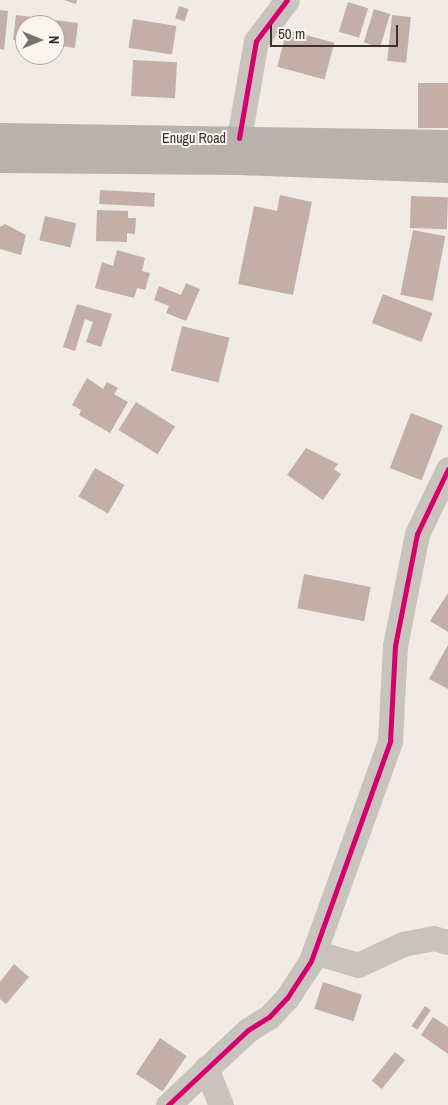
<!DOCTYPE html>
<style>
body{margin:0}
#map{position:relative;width:448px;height:1105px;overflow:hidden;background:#f0ebe5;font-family:"Archivo Narrow",sans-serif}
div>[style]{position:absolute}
.building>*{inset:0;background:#c3afa7;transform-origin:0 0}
.minor>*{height:25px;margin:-12.5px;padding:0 12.5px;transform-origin:12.5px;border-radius:12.5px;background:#c9c3be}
.major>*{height:28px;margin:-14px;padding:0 14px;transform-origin:14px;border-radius:14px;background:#b8b1ad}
.cycleway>*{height:5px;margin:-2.5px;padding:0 2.5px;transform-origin:2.5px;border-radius:2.5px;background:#d6006c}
span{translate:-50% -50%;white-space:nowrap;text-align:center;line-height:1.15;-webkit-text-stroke:4px #fbf5ee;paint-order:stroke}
.street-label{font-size:14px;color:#3b302b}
.north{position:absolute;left:15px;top:15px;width:50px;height:50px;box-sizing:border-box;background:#fbf5ee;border:1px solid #aea6a0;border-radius:50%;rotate:90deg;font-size:14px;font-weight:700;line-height:20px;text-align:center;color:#3b302b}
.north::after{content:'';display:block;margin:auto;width:18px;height:22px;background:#7a716c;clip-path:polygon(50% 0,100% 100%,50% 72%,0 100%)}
.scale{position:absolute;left:270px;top:25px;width:128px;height:22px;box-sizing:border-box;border:2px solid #3b302b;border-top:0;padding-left:6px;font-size:15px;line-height:18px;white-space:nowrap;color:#3b302b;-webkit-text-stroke:4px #fbf5ee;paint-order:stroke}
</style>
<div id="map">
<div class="building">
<div style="clip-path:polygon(64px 0,77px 0,76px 4px)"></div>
<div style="left:348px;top:2px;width:21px;height:31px;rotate:17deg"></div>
<div style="left:179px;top:6px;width:10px;height:13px;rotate:17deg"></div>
<div style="left:374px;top:9px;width:17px;height:35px;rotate:17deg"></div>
<div style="clip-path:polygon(0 10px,8px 11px,4px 50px,0 49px)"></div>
<div style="clip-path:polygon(16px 15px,78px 23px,75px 48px,55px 45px,55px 25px,25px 25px,25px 41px,13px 40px)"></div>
<div style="left:392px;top:15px;width:19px;height:46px;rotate:6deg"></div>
<div style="left:133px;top:19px;width:44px;height:29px;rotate:9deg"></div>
<div style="left:287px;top:30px;width:49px;height:38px;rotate:15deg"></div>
<div style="left:133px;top:60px;width:44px;height:36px;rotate:3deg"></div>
<div style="left:448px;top:83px;width:45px;height:30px;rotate:90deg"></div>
<div style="left:100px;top:190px;width:55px;height:14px;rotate:3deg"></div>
<div style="clip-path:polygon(280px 195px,312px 202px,293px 295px,238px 284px,254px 206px,277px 211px)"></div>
<div style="left:411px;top:196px;width:37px;height:32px;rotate:2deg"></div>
<div style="clip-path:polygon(97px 210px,128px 211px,128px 218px,136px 218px,135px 234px,127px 233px,127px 242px,96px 241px)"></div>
<div style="left:45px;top:216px;width:32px;height:25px;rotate:13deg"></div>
<div style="clip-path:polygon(5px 224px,26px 235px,21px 255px,0 249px,0 227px)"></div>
<div style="left:413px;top:230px;width:33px;height:66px;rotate:11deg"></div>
<div style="clip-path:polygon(117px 250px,145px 258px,142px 271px,150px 273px,145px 290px,137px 288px,134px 298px,95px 288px,102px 262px,113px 266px)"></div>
<div style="clip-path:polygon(186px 283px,200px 289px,186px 321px,166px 313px,169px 306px,154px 300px,159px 286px,181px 295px)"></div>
<div style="left:383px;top:294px;width:53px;height:31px;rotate:21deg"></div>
<div style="clip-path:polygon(77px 304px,112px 314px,101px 347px,86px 342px,93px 322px,85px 319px,75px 351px,63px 347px)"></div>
<div style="left:182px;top:326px;width:49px;height:46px;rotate:14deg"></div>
<div style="clip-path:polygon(87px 378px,103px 389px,107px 382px,118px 388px,114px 394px,128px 402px,110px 433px,79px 415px,81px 410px,72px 405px)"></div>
<div style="left:136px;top:402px;width:46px;height:33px;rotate:32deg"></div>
<div style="left:411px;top:413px;width:34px;height:59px;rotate:21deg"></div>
<div style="clip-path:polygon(306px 448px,338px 464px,334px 469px,341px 474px,323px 500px,287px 475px)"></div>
<div style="left:95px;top:468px;width:34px;height:33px;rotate:30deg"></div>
<div style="left:304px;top:574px;width:68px;height:35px;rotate:11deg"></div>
<div style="clip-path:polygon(448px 593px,448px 632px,430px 621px)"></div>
<div style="clip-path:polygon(448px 645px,448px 689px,429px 679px)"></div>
<div style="clip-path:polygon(14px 964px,29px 977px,6px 1004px,0 999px,0 982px)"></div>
<div style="left:323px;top:982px;width:41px;height:28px;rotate:18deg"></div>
<div style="left:425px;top:1006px;width:7px;height:24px;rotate:34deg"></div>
<div style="clip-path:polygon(433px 1017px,448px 1027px,448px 1054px,421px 1035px)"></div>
<div style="left:160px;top:1038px;width:32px;height:43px;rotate:34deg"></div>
<div style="left:395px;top:1052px;width:13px;height:37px;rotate:39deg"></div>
</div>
<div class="minor">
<div style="left:239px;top:138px;width:98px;rotate:-80.1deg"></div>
<div style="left:256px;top:41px;width:51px;rotate:-52.9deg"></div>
<div style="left:314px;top:952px;width:46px;rotate:16.5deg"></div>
<div style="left:358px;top:965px;width:50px;rotate:-25deg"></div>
<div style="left:403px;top:944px;width:31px;rotate:-11deg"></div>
<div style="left:433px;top:938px;width:16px;rotate:15deg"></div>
<div style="left:206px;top:1068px;width:40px;rotate:68deg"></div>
<div style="left:168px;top:1105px;width:110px;rotate:-43.2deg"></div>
<div style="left:248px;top:1030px;width:25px;rotate:-32deg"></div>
<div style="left:269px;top:1017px;width:26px;rotate:-47deg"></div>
<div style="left:287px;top:998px;width:44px;rotate:-57deg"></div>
<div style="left:311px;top:961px;width:234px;rotate:-70.2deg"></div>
<div style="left:390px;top:741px;width:95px;rotate:-87deg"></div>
<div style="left:395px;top:646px;width:114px;rotate:-78.9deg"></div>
<div style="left:417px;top:534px;width:72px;rotate:-64.5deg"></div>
</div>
<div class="major">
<div style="left:0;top:137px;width:448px;rotate:0.9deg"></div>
<div style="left:0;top:159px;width:239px;rotate:0.5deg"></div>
<div style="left:239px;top:161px;width:209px;rotate:2.2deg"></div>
</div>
<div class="cycleway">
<div style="left:239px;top:138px;width:98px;rotate:-80.1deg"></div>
<div style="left:256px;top:41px;width:51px;rotate:-52.9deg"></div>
<div style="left:168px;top:1105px;width:110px;rotate:-43.2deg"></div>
<div style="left:248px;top:1030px;width:25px;rotate:-32deg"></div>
<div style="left:269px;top:1017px;width:26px;rotate:-47deg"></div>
<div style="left:287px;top:998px;width:44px;rotate:-57deg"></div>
<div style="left:311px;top:961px;width:234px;rotate:-70.2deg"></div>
<div style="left:390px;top:741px;width:95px;rotate:-87deg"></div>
<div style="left:395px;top:646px;width:114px;rotate:-78.9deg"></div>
<div style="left:417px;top:534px;width:72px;rotate:-64.5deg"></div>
</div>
<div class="street-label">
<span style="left:194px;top:138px">Enugu Road</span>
</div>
<div class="north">N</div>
<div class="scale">50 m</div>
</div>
